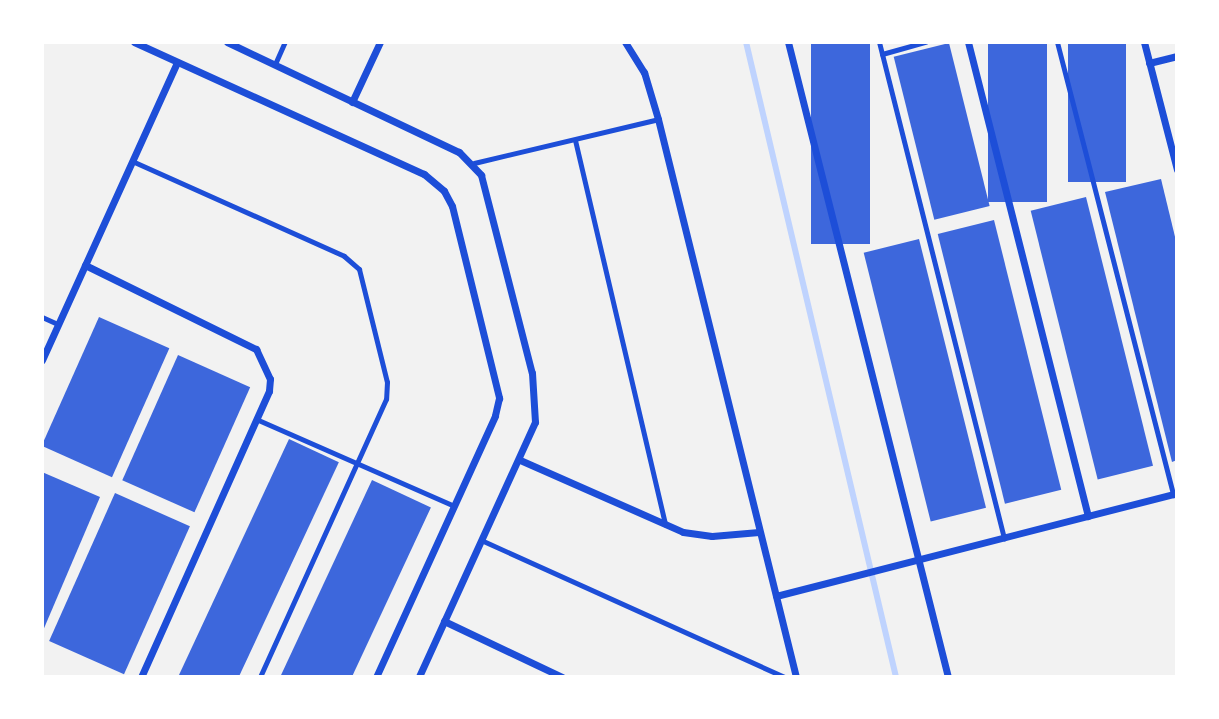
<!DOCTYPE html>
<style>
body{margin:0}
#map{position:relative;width:1219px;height:719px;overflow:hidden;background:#f2f2f2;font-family:"Libre Baskerville",serif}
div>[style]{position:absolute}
.stream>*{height:6px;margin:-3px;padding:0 3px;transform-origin:3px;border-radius:3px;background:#bfd3fe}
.building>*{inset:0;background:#3d67dc;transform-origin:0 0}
.service>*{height:5px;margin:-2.5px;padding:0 2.5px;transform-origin:2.5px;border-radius:2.5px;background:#1d4ed8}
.minor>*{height:7px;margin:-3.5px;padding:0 3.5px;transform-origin:3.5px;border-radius:3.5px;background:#1d4ed8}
span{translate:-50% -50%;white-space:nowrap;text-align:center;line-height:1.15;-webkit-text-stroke:7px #fff;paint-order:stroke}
.frame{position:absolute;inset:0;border:44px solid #fff;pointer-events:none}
</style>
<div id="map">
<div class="stream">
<div style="left:746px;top:42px;width:652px;rotate:76.71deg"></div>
</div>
<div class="building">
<div style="left:811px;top:42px;width:59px;height:202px"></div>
<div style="left:988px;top:42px;width:59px;height:160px"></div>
<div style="left:1068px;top:42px;width:58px;height:140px"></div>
<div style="left:949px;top:43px;width:168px;height:57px;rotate:76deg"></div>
<div style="clip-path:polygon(1161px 179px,1177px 245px,1177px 460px,1172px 462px,1105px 192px)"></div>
<div style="left:1086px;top:197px;width:277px;height:57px;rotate:76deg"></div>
<div style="left:994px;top:220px;width:278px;height:58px;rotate:76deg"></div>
<div style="left:919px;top:239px;width:277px;height:57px;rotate:76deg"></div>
<div style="left:99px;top:317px;width:77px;height:141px;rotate:24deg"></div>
<div style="left:178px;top:355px;width:79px;height:137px;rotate:24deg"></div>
<div style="left:289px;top:439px;width:55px;height:262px;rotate:25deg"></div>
<div style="clip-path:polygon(42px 472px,100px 497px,42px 633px)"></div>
<div style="left:372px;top:480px;width:65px;height:216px;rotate:25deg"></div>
<div style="left:115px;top:493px;width:82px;height:162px;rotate:24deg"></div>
</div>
<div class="service">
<div style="left:879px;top:42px;width:512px;rotate:75.86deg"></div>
<div style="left:1057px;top:42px;width:468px;rotate:75.6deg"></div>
<div style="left:882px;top:54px;width:45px;rotate:-15.6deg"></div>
<div style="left:275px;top:64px;width:24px;rotate:-66deg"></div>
<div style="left:575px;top:140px;width:395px;rotate:76.8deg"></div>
<div style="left:132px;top:161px;width:232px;rotate:24.1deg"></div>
<div style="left:344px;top:256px;width:20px;rotate:41deg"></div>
<div style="left:359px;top:269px;width:116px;rotate:76.1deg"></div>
<div style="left:387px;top:382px;width:17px;rotate:93deg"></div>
<div style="left:386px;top:399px;width:305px;rotate:114.4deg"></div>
<div style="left:474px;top:163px;width:189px;rotate:-13.4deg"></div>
<div style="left:42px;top:317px;width:17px;rotate:24deg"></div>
<div style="left:256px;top:419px;width:216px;rotate:23.7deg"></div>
<div style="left:481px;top:540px;width:333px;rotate:24.3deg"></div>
</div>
<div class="minor">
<div style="left:134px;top:42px;width:319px;rotate:24.5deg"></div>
<div style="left:424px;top:174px;width:26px;rotate:40deg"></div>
<div style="left:444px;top:191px;width:17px;rotate:62deg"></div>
<div style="left:452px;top:206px;width:198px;rotate:76.2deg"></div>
<div style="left:499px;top:398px;width:18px;rotate:103deg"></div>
<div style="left:495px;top:416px;width:287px;rotate:114.5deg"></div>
<div style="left:227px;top:42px;width:257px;rotate:25.4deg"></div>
<div style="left:459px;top:152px;width:32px;rotate:46deg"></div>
<div style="left:481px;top:175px;width:204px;rotate:75.6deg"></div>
<div style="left:532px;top:373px;width:49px;rotate:86.5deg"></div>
<div style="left:535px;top:422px;width:280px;rotate:114.5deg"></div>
<div style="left:625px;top:42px;width:36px;rotate:58deg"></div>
<div style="left:644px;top:72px;width:49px;rotate:73.4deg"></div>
<div style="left:658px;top:119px;width:575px;rotate:76.11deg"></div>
<div style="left:788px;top:42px;width:655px;rotate:75.86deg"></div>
<div style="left:968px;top:42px;width:489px;rotate:75.8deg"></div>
<div style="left:1144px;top:42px;width:132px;rotate:75.5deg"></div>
<div style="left:1149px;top:63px;width:29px;rotate:-14deg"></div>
<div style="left:352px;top:102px;width:66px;rotate:-65deg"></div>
<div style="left:85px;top:265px;width:191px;rotate:26.2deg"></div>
<div style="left:256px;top:349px;width:33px;rotate:65deg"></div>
<div style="left:270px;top:379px;width:12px;rotate:95deg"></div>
<div style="left:269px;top:391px;width:313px;rotate:114.1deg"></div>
<div style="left:42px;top:360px;width:327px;rotate:-65.6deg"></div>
<div style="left:520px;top:460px;width:178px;rotate:23.8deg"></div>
<div style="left:683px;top:532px;width:29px;rotate:8deg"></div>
<div style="left:712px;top:536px;width:47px;rotate:-4.9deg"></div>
<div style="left:776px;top:596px;width:414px;rotate:-14.4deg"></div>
<div style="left:444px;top:621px;width:131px;rotate:25.4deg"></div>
</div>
<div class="frame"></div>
</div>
